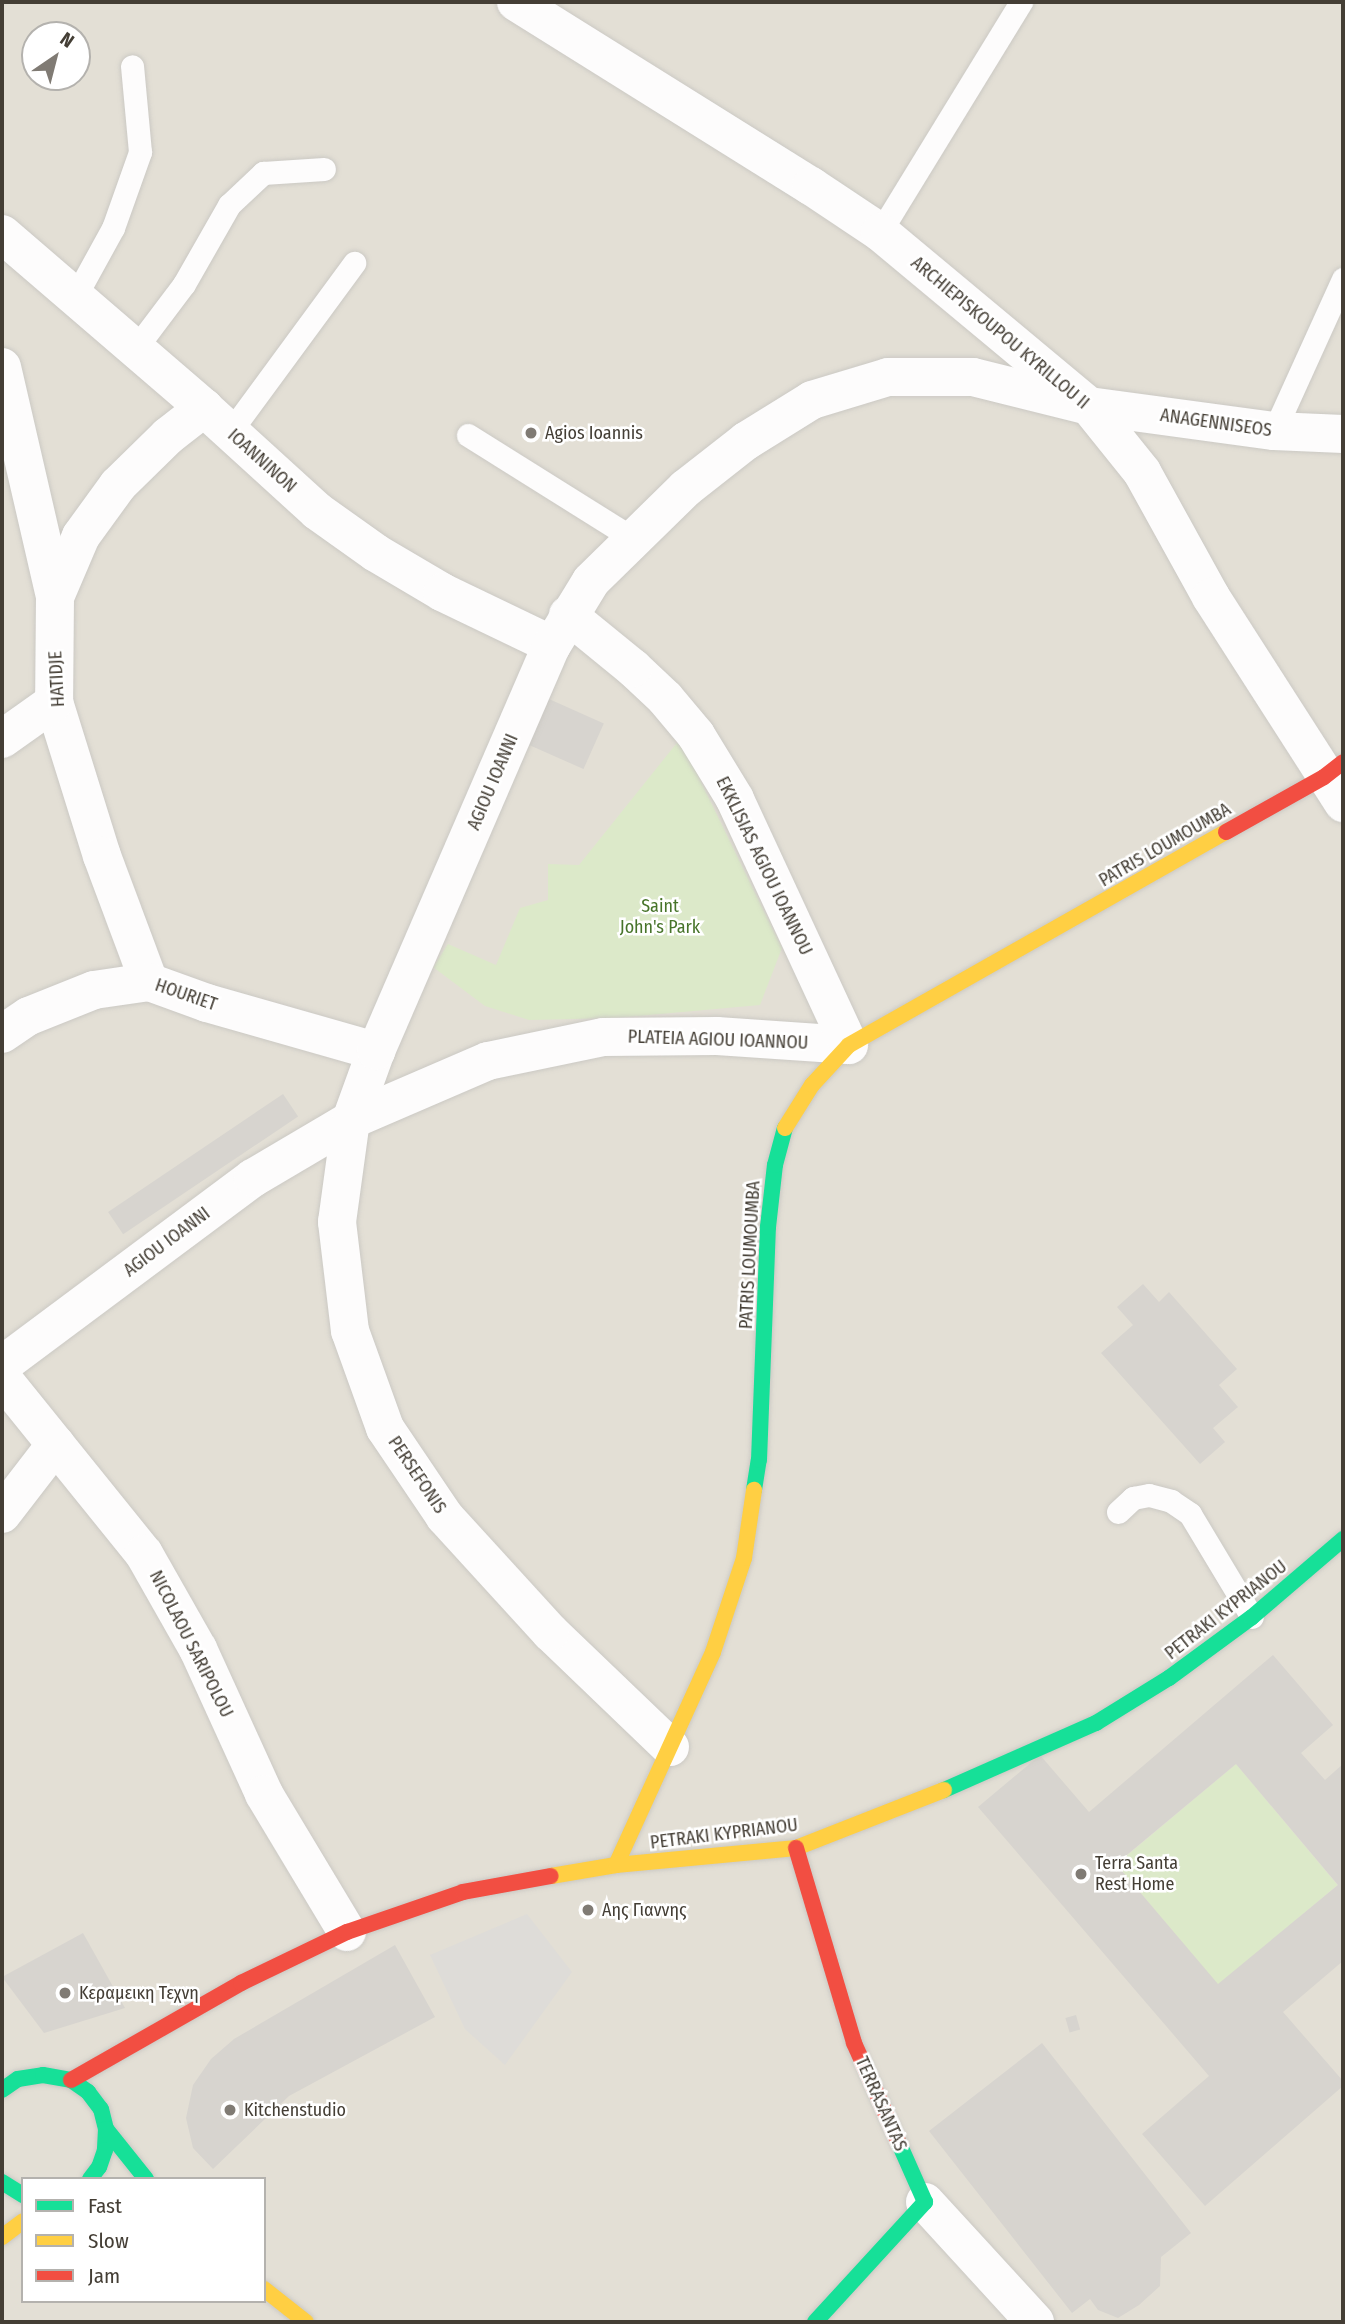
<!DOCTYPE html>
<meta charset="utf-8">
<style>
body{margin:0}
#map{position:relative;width:1345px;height:2324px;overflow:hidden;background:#efede8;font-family:"Fira Sans Condensed",sans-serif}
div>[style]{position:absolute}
.residential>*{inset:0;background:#e3dfd5}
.green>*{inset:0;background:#dce9c9;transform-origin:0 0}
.parking>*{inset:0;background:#dedcd8}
.building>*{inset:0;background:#d7d4cf;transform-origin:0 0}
.roads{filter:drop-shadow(0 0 2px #cbc9c4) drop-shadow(0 0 2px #cbc9c4)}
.lane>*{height:23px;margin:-11.5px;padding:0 11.5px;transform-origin:11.5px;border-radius:11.5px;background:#fdfcfc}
.street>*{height:38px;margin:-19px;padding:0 19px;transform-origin:19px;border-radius:19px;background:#fdfcfc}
.fast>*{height:16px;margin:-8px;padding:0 8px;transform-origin:8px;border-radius:8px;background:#16e098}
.slow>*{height:16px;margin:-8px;padding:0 8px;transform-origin:8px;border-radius:8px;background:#ffcf43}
.jam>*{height:16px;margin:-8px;padding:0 8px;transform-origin:8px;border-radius:8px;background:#f24e42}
.dots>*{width:19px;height:19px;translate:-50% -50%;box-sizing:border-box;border:4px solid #fff;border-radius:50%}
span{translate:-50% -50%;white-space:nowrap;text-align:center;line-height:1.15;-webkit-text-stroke:5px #fff;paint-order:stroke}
.street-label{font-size:18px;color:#443e35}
.poi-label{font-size:18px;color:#443e35}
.left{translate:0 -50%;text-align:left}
.park-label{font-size:18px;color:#47742a}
.frame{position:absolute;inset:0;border:4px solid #443e35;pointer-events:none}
.legend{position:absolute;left:21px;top:2177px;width:245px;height:126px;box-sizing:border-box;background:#fff;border:2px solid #b4b2ae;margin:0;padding:9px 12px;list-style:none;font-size:21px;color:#443e35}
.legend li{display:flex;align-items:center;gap:14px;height:35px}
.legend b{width:35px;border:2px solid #b4b2ae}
.north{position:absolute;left:21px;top:21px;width:70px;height:70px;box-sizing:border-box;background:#fff;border:2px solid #b4b2ae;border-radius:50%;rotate:35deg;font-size:19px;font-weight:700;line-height:28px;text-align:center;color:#443e35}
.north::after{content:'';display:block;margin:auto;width:24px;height:32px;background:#807b74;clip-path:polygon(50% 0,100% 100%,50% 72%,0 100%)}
</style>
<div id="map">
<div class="residential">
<div style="clip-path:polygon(evenodd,2px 2px,1343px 2px,1343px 2322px,2px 2322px,2px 2px,35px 35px,77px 35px,77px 77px,35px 77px,35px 35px,2px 2px,23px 2179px,264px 2179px,264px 2301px,23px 2301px,23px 2179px)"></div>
</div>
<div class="green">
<div style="clip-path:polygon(680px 739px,782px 948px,760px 1005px,616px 1018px,529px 1020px,485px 1006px,433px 967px,448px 944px,496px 965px,520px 908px,548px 900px,548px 864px,579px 865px)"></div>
<div style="left:1236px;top:1764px;width:158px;height:156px;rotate:50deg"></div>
</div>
<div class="parking">
<div style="clip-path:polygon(527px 1914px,572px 1972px,505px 2065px,465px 2029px,430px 1955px)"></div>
</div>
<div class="building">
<div style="left:549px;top:699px;width:60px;height:50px;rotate:24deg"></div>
<div style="left:283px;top:1094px;width:27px;height:211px;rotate:56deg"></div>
<div style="clip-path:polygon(1143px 1284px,1159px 1302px,1169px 1292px,1237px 1369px,1219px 1385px,1238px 1407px,1213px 1428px,1225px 1442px,1200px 1464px,1101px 1353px,1133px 1325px,1117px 1307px)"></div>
<div style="clip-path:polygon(evenodd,1273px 1655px,1333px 1725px,1301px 1753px,1325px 1780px,1343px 1764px,1343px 1961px,1283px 2012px,1343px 2081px,1343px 2086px,1205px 2206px,1142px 2134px,1209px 2076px,978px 1807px,1040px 1755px,1089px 1812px,1273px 1655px,1236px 1764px,1338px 1885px,1218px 1984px,1116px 1864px,1236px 1764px)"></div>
<div style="clip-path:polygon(83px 1933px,125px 2008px,44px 2033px,2px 1977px)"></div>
<div style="clip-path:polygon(395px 1945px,435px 2017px,289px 2096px,213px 2169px,193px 2148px,186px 2118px,193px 2085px,211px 2059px,234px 2039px)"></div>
<div style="left:1076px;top:2015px;width:15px;height:11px;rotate:74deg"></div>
<div style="clip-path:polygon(1042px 2043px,1191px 2233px,1161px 2257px,1160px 2286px,1139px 2305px,1118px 2318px,1098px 2310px,1090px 2299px,1072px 2313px,929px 2131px)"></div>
</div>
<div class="roads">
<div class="lane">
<div style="left:880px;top:232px;width:270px;rotate:-58.5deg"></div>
<div style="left:75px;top:297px;width:79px;rotate:-61.2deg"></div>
<div style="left:113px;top:228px;width:81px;rotate:-70.4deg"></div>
<div style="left:140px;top:152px;width:86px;rotate:-95.3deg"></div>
<div style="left:135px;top:349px;width:81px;rotate:-53deg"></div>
<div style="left:184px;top:284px;width:91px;rotate:-60.3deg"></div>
<div style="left:229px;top:205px;width:47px;rotate:-43.3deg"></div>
<div style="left:263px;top:173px;width:61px;rotate:-3.8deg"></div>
<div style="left:1274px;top:431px;width:167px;rotate:-65.6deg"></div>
<div style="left:230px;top:432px;width:210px;rotate:-53.7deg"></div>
<div style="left:468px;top:435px;width:196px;rotate:32.1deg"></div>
<div style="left:1118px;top:1512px;width:21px;rotate:-43deg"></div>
<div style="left:1133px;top:1498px;width:16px;rotate:-11deg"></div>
<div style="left:1149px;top:1495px;width:23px;rotate:15deg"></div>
<div style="left:1171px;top:1501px;width:23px;rotate:34deg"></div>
<div style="left:1190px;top:1514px;width:120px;rotate:59deg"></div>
</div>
<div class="street">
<div style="left:516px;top:2px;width:348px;rotate:32deg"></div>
<div style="left:811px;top:186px;width:83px;rotate:33.7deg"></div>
<div style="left:880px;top:232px;width:272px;rotate:39.8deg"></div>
<div style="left:1089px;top:406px;width:85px;rotate:51.2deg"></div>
<div style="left:1142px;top:472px;width:143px;rotate:61.1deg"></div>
<div style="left:1211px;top:597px;width:245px;rotate:57.3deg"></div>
<div style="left:2px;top:234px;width:267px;rotate:40.7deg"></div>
<div style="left:204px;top:408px;width:153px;rotate:42.3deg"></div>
<div style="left:317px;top:511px;width:72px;rotate:35.4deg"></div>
<div style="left:376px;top:553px;width:77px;rotate:30.6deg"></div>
<div style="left:442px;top:592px;width:122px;rotate:25.7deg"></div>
<div style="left:2px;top:367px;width:236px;rotate:77deg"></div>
<div style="left:55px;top:597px;width:105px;rotate:90.5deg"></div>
<div style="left:54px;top:702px;width:161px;rotate:72.7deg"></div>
<div style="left:102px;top:856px;width:134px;rotate:69.5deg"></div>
<div style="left:55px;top:597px;width:66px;rotate:-66.9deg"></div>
<div style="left:81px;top:536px;width:63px;rotate:-54deg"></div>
<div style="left:118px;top:485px;width:70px;rotate:-44.4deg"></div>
<div style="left:168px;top:436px;width:46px;rotate:-37.9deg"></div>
<div style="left:2px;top:739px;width:64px;rotate:-35.4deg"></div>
<div style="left:2px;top:1034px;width:32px;rotate:-34deg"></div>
<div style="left:29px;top:1016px;width:70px;rotate:-21.8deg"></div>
<div style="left:94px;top:990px;width:56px;rotate:-8.3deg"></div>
<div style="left:149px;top:982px;width:62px;rotate:19.9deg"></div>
<div style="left:207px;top:1003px;width:176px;rotate:15.9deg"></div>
<div style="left:2px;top:1365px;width:313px;rotate:-36.7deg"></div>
<div style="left:253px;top:1178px;width:114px;rotate:-30.6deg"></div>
<div style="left:351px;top:1120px;width:149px;rotate:-23.3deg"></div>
<div style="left:488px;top:1061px;width:117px;rotate:-11.8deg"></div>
<div style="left:603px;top:1037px;width:114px;rotate:-0.5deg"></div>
<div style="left:717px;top:1036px;width:132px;rotate:3.9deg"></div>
<div style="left:849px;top:1045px;width:271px;rotate:-114.9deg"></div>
<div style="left:735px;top:799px;width:75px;rotate:-121.4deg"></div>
<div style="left:696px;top:735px;width:48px;rotate:-130deg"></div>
<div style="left:665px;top:698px;width:44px;rotate:-136.8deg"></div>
<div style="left:633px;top:668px;width:84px;rotate:-140.8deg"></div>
<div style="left:2px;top:1378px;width:226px;rotate:51.1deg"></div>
<div style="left:144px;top:1554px;width:109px;rotate:60.4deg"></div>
<div style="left:198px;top:1649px;width:159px;rotate:65.5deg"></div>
<div style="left:264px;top:1794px;width:161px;rotate:59deg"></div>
<div style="left:2px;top:1514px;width:88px;rotate:-52.4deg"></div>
<div style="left:670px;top:1747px;width:166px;rotate:-136.2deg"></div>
<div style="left:550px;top:1632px;width:156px;rotate:-132.4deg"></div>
<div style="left:445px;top:1517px;width:107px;rotate:-124deg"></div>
<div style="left:385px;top:1428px;width:103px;rotate:-109.8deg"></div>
<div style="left:350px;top:1331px;width:110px;rotate:-96.8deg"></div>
<div style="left:337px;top:1222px;width:103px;rotate:-82.2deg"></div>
<div style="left:351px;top:1120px;width:73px;rotate:-70.1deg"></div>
<div style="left:376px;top:1051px;width:443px;rotate:-66.6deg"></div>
<div style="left:552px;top:645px;width:75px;rotate:-58.6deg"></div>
<div style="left:591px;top:581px;width:133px;rotate:-44.4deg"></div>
<div style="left:686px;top:488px;width:76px;rotate:-38.1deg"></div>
<div style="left:746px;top:441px;width:78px;rotate:-31.8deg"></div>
<div style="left:812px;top:400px;width:79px;rotate:-16.8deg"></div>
<div style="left:888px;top:377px;width:85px"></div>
<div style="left:973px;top:377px;width:120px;rotate:14deg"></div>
<div style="left:1089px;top:406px;width:187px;rotate:7.7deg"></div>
<div style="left:1274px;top:431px;width:69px;rotate:2.5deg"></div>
<div style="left:925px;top:2202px;width:163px;rotate:47.5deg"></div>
</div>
<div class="fast">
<div style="left:754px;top:1490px;width:30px;rotate:-81deg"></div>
<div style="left:759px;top:1460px;width:233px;rotate:-87.8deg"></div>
<div style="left:768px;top:1227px;width:62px;rotate:-83.6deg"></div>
<div style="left:775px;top:1165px;width:38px;rotate:-75deg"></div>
<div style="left:944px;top:1790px;width:166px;rotate:-23.8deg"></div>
<div style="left:1096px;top:1723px;width:86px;rotate:-31.7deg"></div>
<div style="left:1169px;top:1678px;width:103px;rotate:-36.3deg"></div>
<div style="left:1252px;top:1617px;width:120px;rotate:-40.6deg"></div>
<div style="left:2px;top:2090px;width:19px;rotate:-35deg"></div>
<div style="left:18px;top:2079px;width:25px;rotate:-9deg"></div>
<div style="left:43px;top:2075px;width:28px;rotate:10deg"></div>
<div style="left:71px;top:2080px;width:21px;rotate:35deg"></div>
<div style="left:88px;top:2092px;width:21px;rotate:53deg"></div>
<div style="left:101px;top:2109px;width:21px;rotate:76deg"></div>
<div style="left:106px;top:2129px;width:21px;rotate:93deg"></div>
<div style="left:105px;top:2150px;width:18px;rotate:109deg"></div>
<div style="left:99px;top:2167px;width:15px;rotate:127deg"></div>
<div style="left:106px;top:2129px;width:64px;rotate:51.3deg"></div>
<div style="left:2px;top:2182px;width:25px;rotate:32deg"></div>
<div style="left:815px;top:2322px;width:163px;rotate:-47.5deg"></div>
<div style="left:925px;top:2202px;width:67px;rotate:-113.9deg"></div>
</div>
<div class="slow">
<div style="left:785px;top:1128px;width:51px;rotate:-57.9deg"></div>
<div style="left:812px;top:1085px;width:54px;rotate:-47.2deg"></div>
<div style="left:849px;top:1045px;width:433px;rotate:-29.5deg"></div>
<div style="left:616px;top:1865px;width:234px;rotate:-65.5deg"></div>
<div style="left:713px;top:1652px;width:99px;rotate:-71.7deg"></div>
<div style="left:744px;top:1558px;width:69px;rotate:-81.6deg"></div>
<div style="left:551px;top:1876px;width:66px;rotate:-9.6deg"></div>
<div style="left:616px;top:1865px;width:181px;rotate:-5.4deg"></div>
<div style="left:796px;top:1848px;width:159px;rotate:-21.4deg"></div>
<div style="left:2px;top:2237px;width:26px;rotate:-37deg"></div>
<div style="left:264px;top:2289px;width:53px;rotate:38.2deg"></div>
</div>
<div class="jam">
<div style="left:1226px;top:832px;width:112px;rotate:-29.3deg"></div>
<div style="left:1324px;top:777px;width:24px;rotate:-38deg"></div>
<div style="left:796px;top:1848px;width:203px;rotate:73.4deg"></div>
<div style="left:854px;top:2043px;width:107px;rotate:65.8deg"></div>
<div style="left:71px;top:2080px;width:196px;rotate:-29.7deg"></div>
<div style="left:241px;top:1983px;width:118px;rotate:-25.7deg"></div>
<div style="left:347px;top:1932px;width:123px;rotate:-19deg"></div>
<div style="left:463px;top:1892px;width:89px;rotate:-10.3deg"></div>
</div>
</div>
<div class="dots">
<div style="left:531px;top:433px;background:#807b74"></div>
<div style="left:1081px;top:1874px;background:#807b74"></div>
<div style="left:588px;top:1910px;background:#807b74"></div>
<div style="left:65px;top:1993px;background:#807b74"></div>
<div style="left:230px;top:2110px;background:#807b74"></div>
</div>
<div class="street-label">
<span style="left:1000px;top:333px;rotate:40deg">ARCHIEPISKOUPOU KYRILLOU II</span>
<span style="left:1216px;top:423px;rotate:8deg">ANAGENNISEOS</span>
<span style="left:262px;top:461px;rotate:42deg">IOANNINON</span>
<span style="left:57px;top:679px;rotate:-93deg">HATIDJE</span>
<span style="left:493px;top:782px;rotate:-67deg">AGIOU IOANNI</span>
<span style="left:1165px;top:845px;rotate:-30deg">PATRIS LOUMOUMBA</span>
<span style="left:764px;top:866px;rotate:64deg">EKKLISIAS AGIOU IOANNOU</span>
<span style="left:186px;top:995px;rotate:19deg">HOURIET</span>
<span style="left:718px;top:1040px;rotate:2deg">PLATEIA AGIOU IOANNOU</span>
<span style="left:167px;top:1242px;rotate:-37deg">AGIOU IOANNI</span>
<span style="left:750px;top:1255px;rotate:-87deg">PATRIS LOUMOUMBA</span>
<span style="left:417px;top:1475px;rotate:56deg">PERSEFONIS</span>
<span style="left:1226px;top:1610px;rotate:-38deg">PETRAKI KYPRIANOU</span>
<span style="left:191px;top:1644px;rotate:63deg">NICOLAOU SARIPOLOU</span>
<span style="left:724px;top:1834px;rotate:-7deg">PETRAKI KYPRIANOU</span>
<span style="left:881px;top:2104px;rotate:66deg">TERRASANTAS</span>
</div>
<div class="poi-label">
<span class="left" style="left:545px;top:433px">Agios Ioannis</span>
<span class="left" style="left:1095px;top:1874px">Terra Santa<br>Rest Home</span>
<span class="left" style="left:602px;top:1910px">Αης Γιαννης</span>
<span class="left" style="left:79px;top:1993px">Κεραμεικη Τεχνη</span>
<span class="left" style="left:244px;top:2110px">Kitchenstudio</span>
</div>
<div class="park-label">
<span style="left:660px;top:917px">Saint<br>John's Park</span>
</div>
<div class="frame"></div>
<ul class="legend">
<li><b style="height:9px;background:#16e098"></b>Fast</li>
<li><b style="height:9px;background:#ffcf43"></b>Slow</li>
<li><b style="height:9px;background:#f24e42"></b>Jam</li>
</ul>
<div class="north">N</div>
</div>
